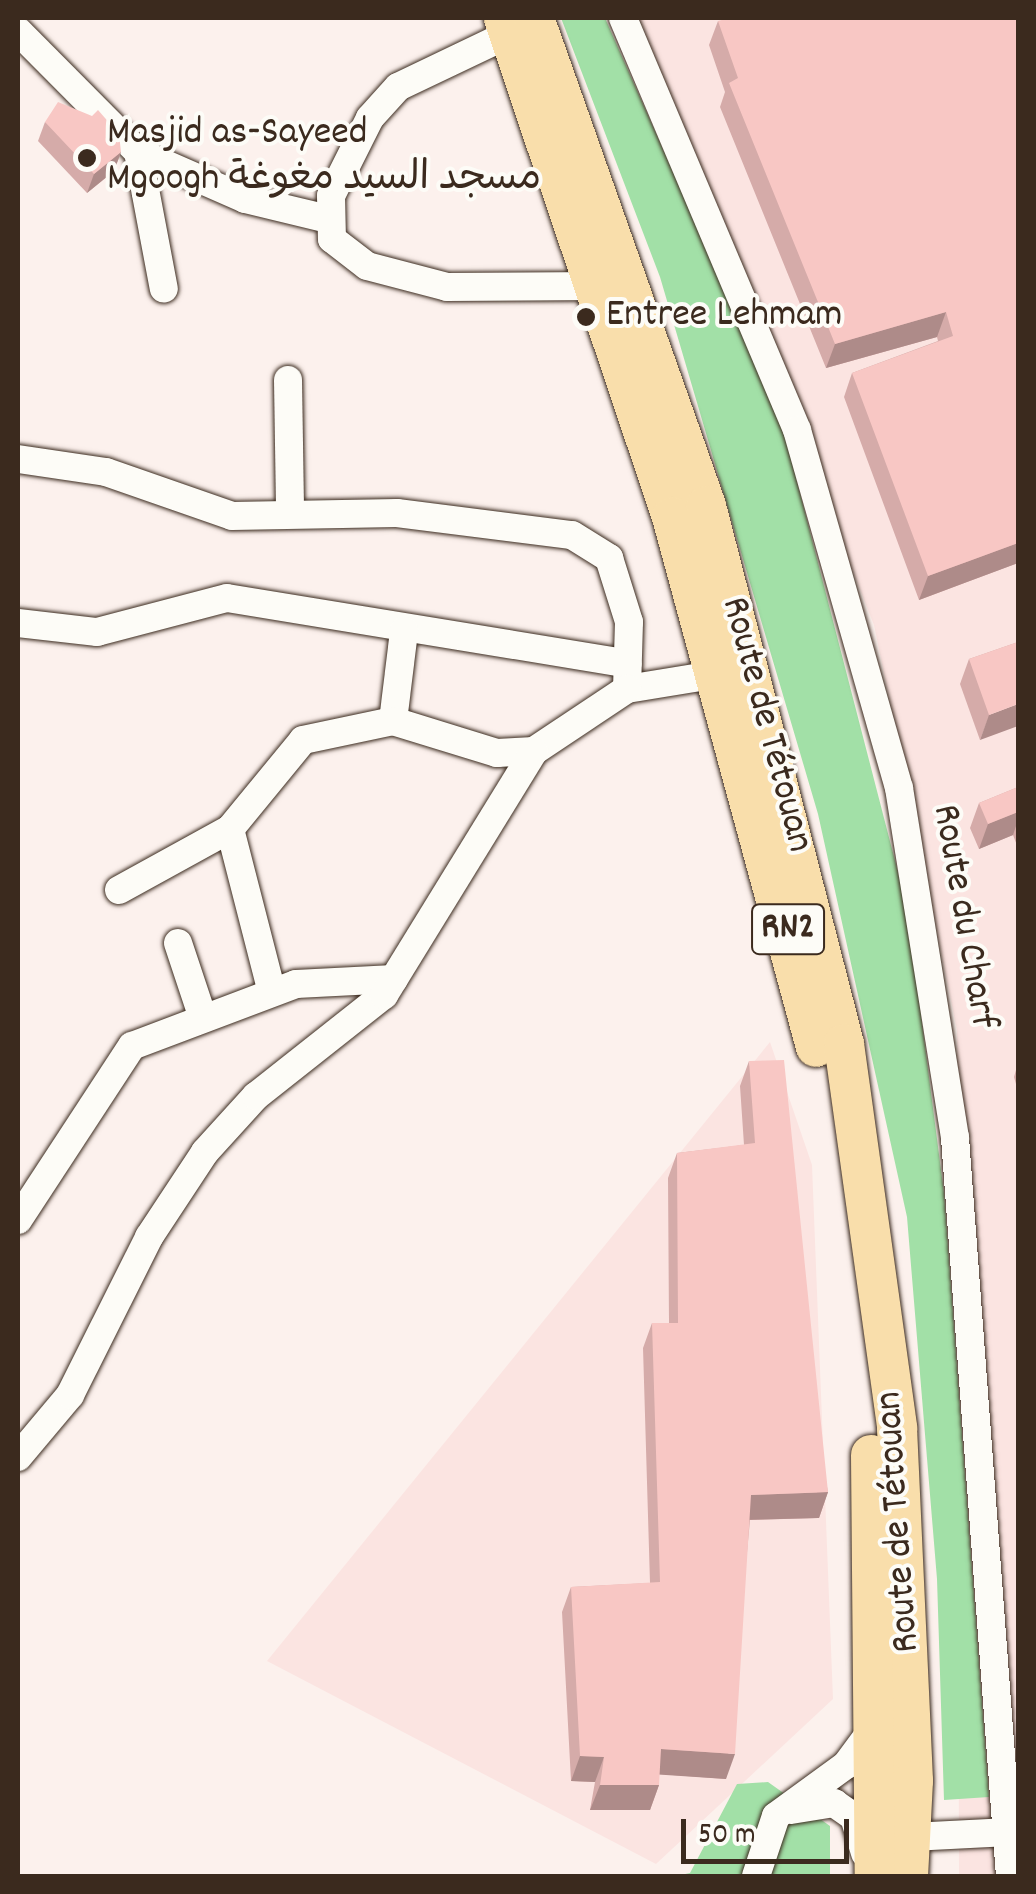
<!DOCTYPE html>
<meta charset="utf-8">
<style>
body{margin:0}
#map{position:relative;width:1036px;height:1894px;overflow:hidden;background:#fcf1ed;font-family:Dekko,"Playpen Sans Arabic",sans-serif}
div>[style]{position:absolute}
.built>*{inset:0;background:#fbe4e1}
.green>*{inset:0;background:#a2e0a7}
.roads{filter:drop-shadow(0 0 2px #3b2a1e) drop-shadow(0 0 2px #3b2a1e)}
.minor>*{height:28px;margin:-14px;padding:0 14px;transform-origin:14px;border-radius:14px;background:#fdfcf7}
.highway>*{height:40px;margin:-20px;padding:0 20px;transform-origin:20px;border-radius:20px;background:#f9deab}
.wall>*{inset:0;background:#d5aba9}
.shaded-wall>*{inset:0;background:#ae8b89}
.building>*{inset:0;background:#f8c7c4}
.dots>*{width:28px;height:28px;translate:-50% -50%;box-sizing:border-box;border:5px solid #fdfcf7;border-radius:50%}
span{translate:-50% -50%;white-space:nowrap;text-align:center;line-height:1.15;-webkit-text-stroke:8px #fdfcf7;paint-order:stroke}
.shield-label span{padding:2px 8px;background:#fdfcf7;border:2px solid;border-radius:8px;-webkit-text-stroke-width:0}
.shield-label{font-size:38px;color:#3b2a1e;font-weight:700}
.poi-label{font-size:40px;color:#3b2a1e}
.left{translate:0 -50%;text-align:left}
.street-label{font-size:40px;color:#3b2a1e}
.frame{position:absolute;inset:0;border:20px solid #3b2a1e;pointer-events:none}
.scale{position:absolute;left:681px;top:1819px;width:168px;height:45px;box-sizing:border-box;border:5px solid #3b2a1e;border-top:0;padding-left:12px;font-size:30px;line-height:35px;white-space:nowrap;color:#3b2a1e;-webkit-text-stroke:8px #fdfcf7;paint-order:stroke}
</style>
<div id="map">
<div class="built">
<div style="clip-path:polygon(633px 18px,1018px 18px,1018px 1876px,959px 1876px,957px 1030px,874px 625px)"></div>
<div style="clip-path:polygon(770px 1042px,812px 1165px,833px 1699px,656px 1864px,267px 1661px)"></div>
</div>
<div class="green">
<div style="clip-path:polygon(561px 18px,605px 18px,779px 412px,907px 907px,944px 1193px,989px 1797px,944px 1800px,937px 1579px,907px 1217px,818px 814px,660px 277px)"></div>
<div style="clip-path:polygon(768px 1782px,830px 1826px,830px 1876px,676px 1876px,690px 1873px,737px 1784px)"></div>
</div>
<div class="roads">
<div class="minor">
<div style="left:623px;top:18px;width:447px;rotate:67.1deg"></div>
<div style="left:797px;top:430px;width:372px;rotate:74.1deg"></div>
<div style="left:899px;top:788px;width:354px;rotate:80.9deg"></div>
<div style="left:955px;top:1138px;width:740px;rotate:85.74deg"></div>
<div style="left:18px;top:31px;width:170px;rotate:45.2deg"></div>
<div style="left:138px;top:152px;width:139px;rotate:79.3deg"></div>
<div style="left:511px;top:33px;width:125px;rotate:154.5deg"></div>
<div style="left:398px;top:87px;width:42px;rotate:132.1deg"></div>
<div style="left:370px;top:118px;width:87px;rotate:116.6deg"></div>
<div style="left:331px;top:196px;width:43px;rotate:88.7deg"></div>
<div style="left:332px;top:239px;width:44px;rotate:37.6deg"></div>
<div style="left:367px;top:266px;width:83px;rotate:14.7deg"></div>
<div style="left:447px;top:287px;width:153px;rotate:-0.4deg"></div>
<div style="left:138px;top:152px;width:117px;rotate:23.7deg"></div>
<div style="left:245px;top:199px;width:85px;rotate:13.5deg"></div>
<div style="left:288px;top:380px;width:133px;rotate:89.1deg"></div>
<div style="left:18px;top:459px;width:89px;rotate:8.4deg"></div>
<div style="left:106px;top:472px;width:133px;rotate:19.2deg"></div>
<div style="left:232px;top:516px;width:165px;rotate:-1deg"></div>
<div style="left:397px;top:513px;width:176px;rotate:7.2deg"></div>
<div style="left:572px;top:535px;width:44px;rotate:31.9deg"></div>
<div style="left:609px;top:558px;width:67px;rotate:72.6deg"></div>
<div style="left:629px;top:622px;width:67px;rotate:91.7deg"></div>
<div style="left:627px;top:689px;width:93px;rotate:-9.3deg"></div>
<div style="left:18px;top:623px;width:80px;rotate:6.5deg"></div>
<div style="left:97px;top:632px;width:134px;rotate:-14.7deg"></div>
<div style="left:227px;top:598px;width:406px;rotate:9.3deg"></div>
<div style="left:393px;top:721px;width:91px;rotate:-83deg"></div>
<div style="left:230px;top:829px;width:168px;rotate:75.6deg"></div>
<div style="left:119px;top:890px;width:127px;rotate:-28.8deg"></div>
<div style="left:230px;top:829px;width:115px;rotate:-50.6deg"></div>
<div style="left:303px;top:740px;width:92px;rotate:-11.9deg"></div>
<div style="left:393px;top:721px;width:109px;rotate:17.1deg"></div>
<div style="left:497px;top:753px;width:37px;rotate:-3deg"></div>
<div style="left:534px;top:751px;width:112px;rotate:-33.7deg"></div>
<div style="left:178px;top:943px;width:79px;rotate:71.6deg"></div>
<div style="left:18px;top:1220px;width:208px;rotate:-56.8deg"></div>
<div style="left:132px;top:1046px;width:175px;rotate:-20.7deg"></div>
<div style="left:296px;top:984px;width:98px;rotate:-2.9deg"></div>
<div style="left:18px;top:1457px;width:81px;rotate:-50deg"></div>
<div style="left:70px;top:1395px;width:177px;rotate:-63.4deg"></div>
<div style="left:149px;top:1237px;width:102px;rotate:-56.6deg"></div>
<div style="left:205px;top:1152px;width:76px;rotate:-47.7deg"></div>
<div style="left:256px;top:1096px;width:163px;rotate:-38.3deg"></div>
<div style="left:384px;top:995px;width:286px;rotate:-58.4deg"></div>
<div style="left:791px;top:1810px;width:44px;rotate:-9.2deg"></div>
<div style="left:834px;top:1803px;width:24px;rotate:35deg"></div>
<div style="left:854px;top:1817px;width:38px;rotate:73deg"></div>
<div style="left:911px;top:1837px;width:98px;rotate:-2.9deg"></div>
<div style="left:756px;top:1876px;width:63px;rotate:-71.6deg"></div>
<div style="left:776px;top:1816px;width:87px;rotate:-36.1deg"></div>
<div style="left:846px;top:1765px;width:49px;rotate:-53.4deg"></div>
</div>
<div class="highway">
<div style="left:504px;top:18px;width:527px;rotate:71.39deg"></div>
<div style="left:672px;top:517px;width:549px;rotate:74.8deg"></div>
<div style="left:534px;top:18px;width:517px;rotate:70.58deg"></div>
<div style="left:706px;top:506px;width:555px;rotate:75.61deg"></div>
<div style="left:844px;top:1044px;width:388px;rotate:82.1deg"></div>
<div style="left:897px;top:1428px;width:353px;rotate:87.4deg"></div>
<div style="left:913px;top:1781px;width:95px;rotate:93deg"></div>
<div style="left:871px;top:1455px;width:421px;rotate:89.5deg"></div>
</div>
</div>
<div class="wall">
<div style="clip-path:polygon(1018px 18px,1018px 563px,919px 600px,844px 397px,852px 373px,938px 341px,937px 337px,826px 368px,720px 107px,725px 92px,709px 45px,718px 21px)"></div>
<div style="clip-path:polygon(45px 122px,121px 152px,114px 171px,87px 193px,38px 141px)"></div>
<div style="clip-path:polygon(1018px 642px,980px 740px,960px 684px,969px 659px)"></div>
<div style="clip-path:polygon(1018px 787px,1018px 848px,1013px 835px,979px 849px,970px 828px,979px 803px)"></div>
<div style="clip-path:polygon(749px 1061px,828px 1492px,819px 1518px,750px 1520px,726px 1779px,659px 1774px,659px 1785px,650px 1810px,590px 1810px,595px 1782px,571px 1781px,562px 1612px,571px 1587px,650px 1583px,643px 1348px,652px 1323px,669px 1323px,668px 1178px,677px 1153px,744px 1145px,740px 1086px)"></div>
<div style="clip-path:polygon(1018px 1063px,1018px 1091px,1014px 1077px)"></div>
</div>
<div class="shaded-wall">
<div style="clip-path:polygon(121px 152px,114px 171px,87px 193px,94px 174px)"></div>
<div style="clip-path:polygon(946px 312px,937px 337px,826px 368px,835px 344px)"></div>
<div style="clip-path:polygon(1018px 543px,1018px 563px,919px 600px,928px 576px)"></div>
<div style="clip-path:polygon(1018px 704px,1018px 726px,980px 740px,989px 715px)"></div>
<div style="clip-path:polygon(1018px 812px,1018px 820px,1013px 835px,979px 849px,988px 824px)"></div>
<div style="clip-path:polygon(828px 1492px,819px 1518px,742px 1520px,751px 1495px)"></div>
<div style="clip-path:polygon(661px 1749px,735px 1754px,726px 1779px,651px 1774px)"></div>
<div style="clip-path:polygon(580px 1756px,604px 1757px,595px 1782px,571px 1781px)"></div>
<div style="clip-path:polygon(600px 1785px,659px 1785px,650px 1810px,590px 1810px)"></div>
</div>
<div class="building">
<div style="clip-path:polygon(729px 18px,1018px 18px,1018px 543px,928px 576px,852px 373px,953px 336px,946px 312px,835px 344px,729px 83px,738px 78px,718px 21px)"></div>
<div style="clip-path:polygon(58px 102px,92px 116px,98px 110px,119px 134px,121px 152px,94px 174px,45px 122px)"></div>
<div style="clip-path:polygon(1018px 642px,1018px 704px,989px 715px,969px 659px)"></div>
<div style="clip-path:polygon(1018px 787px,1018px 812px,988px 824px,979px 803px)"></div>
<div style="clip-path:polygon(784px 1060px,828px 1492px,751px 1495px,735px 1754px,661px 1749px,659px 1785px,600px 1785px,604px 1757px,580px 1756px,571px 1587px,660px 1582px,652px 1323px,678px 1323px,677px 1153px,755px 1143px,749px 1061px)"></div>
</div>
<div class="dots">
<div style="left:87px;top:158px;background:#3b2a1e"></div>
<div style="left:586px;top:317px;background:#3b2a1e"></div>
</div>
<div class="shield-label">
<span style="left:788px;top:929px">RN2</span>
</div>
<div class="poi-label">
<span class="left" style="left:107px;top:158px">Masjid as-Sayeed<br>Mgoogh مسجد السيد مغوغة</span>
<span class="left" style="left:606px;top:317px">Entree Lehmam</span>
</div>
<div class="street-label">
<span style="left:765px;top:725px;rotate:75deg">Route de Tétouan</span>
<span style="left:962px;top:917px;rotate:80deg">Route du Charf</span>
<span style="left:900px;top:1522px;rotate:-94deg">Route de Tétouan</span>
</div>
<div class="frame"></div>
<div class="scale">50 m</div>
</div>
